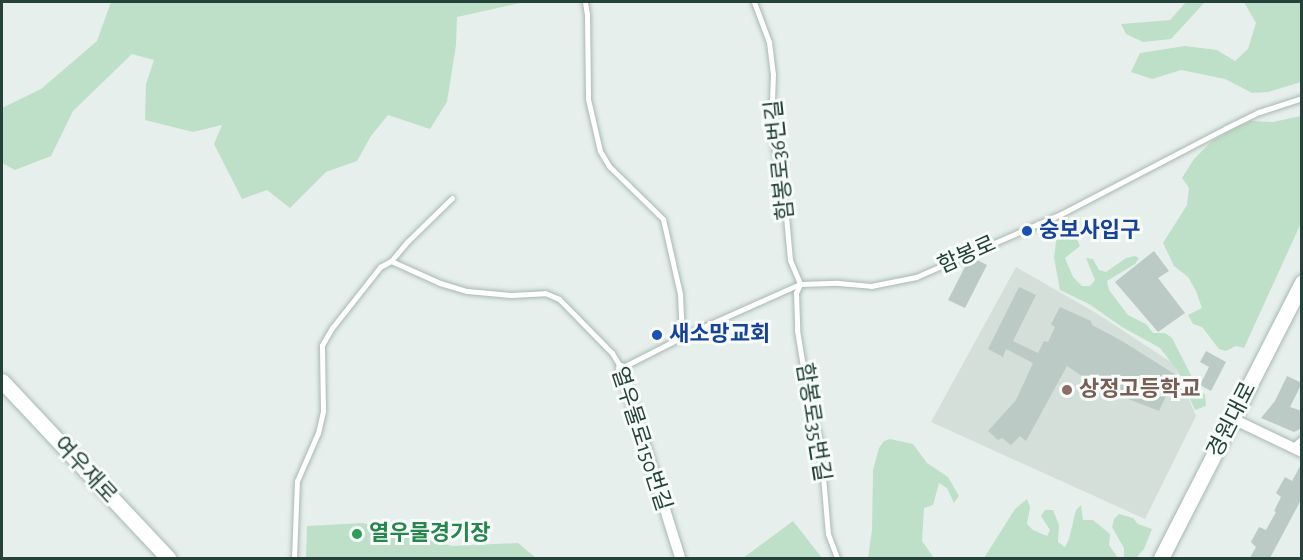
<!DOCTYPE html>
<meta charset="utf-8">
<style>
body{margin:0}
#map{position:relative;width:1303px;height:560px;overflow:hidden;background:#e6efeb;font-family:"Alegreya Sans","Noto Sans KR",sans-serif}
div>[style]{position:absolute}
.built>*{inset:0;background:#d4dfda}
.green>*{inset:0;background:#bfe0c8}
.building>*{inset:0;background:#bbcac4}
.roads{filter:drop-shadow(0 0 2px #a8b8b2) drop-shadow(0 0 2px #a8b8b2)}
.lane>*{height:5px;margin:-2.5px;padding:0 2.5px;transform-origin:2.5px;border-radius:2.5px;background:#fff}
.street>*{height:10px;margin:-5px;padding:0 5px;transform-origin:5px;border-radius:5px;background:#fff}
.secondary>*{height:15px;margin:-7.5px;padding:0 7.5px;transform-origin:7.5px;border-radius:7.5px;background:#fff}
.dots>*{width:16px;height:16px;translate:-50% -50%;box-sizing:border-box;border:3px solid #f7fbf9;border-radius:50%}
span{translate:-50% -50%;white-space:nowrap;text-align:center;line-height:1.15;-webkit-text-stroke:6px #f7fbf9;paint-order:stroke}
.street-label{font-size:22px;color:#24423a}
.transit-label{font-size:22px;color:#164399;font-weight:700}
.left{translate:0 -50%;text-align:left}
.education-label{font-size:22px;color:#785e54;font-weight:700}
.leisure-label{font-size:22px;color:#27864d;font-weight:700}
.frame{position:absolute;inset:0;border:3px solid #24423a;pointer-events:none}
</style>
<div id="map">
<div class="built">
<div style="clip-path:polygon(1016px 267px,1096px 313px,1174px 364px,1196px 416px,1145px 519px,931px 422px)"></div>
</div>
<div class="green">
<div style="clip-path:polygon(111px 2px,525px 2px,457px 17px,456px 45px,447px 102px,430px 129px,388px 115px,371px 136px,357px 161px,326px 172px,290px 208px,267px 190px,242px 199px,214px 144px,222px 125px,193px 132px,145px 120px,146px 84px,154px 60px,132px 54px,73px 111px,51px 156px,15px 170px,2px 163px,2px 108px,41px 89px,97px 41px)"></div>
<div style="clip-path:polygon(1186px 2px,1205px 2px,1171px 39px,1143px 42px,1126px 34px,1121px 24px,1170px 20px)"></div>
<div style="clip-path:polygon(1244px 2px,1301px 2px,1301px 82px,1268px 92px,1252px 93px,1225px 79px,1181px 70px,1152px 79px,1131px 72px,1140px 53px,1185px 46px,1217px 50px,1235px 61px,1248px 49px,1256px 23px)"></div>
<div style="clip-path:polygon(1301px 116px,1301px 223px,1244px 348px,1236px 346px,1226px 351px,1219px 349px,1202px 327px,1193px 324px,1188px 315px,1202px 308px,1196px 291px,1188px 277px,1174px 266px,1163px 243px,1187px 205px,1189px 188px,1182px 178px,1194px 159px,1212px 141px,1239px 126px,1250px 121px,1273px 122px)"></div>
<div style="clip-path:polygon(1066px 227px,1074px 233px,1080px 246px,1065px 258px,1073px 277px,1082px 286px,1090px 286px,1095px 280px,1086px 258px,1093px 259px,1099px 270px,1106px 272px,1126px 258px,1135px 256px,1139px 258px,1135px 264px,1107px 281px,1109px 290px,1128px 315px,1146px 324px,1153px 333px,1165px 333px,1172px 338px,1195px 383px,1205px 395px,1206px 406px,1195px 410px,1177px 370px,1160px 348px,1122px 327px,1089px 304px,1060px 290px,1054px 258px,1057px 233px)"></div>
<div style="clip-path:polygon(890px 439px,913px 444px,927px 463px,948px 477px,959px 496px,954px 503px,947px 488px,939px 483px,933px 505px,924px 508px,922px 541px,934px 558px,868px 558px,872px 530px,873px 470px,879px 448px,884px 441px)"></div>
<div style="clip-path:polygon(1027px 499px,1030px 507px,1027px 524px,1033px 530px,1047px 536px,1050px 530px,1041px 516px,1045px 510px,1053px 510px,1059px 525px,1058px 542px,1065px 547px,1069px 539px,1076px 510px,1081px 505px,1083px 520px,1093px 520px,1110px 534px,1109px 545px,1118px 558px,984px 558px,1015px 509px)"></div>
<div style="clip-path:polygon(1119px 514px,1133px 518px,1138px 524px,1152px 529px,1144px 549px,1136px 558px,1124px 558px,1124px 548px,1112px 527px,1114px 519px)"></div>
<div style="clip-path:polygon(793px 521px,822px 558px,743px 558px)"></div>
<div style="clip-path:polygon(363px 523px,452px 546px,518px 543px,536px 558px,306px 558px,307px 526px)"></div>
</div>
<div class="building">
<div style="clip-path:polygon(1154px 251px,1169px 271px,1158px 278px,1185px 313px,1158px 332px,1115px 282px)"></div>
<div style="clip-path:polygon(973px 258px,987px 265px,965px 308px,948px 300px,969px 259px)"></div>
<div style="clip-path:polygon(1019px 287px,1036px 295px,1013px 341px,1038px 353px,1044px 341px,1048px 342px,1055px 327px,1051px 324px,1060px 307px,1091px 321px,1092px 325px,1122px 341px,1176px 375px,1159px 411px,1098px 387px,1067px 366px,1026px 441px,1020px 436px,1011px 445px,1002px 438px,998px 440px,988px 431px,1016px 400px,1033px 363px,1006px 349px,1003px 357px,988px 349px)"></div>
<div style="clip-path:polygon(1206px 351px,1226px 362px,1211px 391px,1200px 385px,1209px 367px,1200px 362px)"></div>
<div style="clip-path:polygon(1287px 376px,1302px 383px,1290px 407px,1302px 411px,1302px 428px,1294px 432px,1261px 418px,1275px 401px)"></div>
<div style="clip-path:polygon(1302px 463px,1302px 498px,1270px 558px,1250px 558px,1256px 547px,1251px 542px,1259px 527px,1266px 530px,1276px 512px,1274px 511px,1281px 497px,1276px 493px,1285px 477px,1292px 481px)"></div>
</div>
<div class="roads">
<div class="lane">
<div style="left:585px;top:2px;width:12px;rotate:81deg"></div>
<div style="left:587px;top:14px;width:85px;rotate:89.3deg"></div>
<div style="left:588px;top:99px;width:53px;rotate:77deg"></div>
<div style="left:600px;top:151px;width:17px;rotate:59deg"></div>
<div style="left:609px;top:166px;width:76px;rotate:44.5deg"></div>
<div style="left:663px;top:219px;width:77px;rotate:77.2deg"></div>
<div style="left:680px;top:294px;width:44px;rotate:87.4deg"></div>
<div style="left:754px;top:2px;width:43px;rotate:69.4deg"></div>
<div style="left:769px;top:42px;width:32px;rotate:83deg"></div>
<div style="left:773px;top:74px;width:54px;rotate:92.1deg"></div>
<div style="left:771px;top:128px;width:78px;rotate:79.7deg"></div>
<div style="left:785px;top:205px;width:55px;rotate:84.8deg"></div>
<div style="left:790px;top:260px;width:26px;rotate:67deg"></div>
<div style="left:800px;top:284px;width:10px;rotate:114deg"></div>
<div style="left:796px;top:293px;width:37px;rotate:88deg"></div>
<div style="left:797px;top:330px;width:74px;rotate:80.7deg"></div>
<div style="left:809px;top:403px;width:40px;rotate:74deg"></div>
<div style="left:820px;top:441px;width:93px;rotate:85.1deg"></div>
<div style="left:828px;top:534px;width:26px;rotate:69deg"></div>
<div style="left:391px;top:261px;width:54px;rotate:24.2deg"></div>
<div style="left:440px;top:283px;width:28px;rotate:17deg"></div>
<div style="left:467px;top:291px;width:44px;rotate:5.2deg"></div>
<div style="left:511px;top:295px;width:34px;rotate:-3deg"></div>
<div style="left:545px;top:293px;width:15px;rotate:23deg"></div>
<div style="left:559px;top:299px;width:76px;rotate:45.5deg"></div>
<div style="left:612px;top:353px;width:17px;rotate:59deg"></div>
<div style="left:621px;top:368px;width:80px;rotate:-26.9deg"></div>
<div style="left:692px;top:332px;width:118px;rotate:-24deg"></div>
<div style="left:800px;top:284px;width:38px;rotate:-2deg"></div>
<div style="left:838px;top:283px;width:33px;rotate:5deg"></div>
<div style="left:871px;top:286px;width:46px;rotate:-11.3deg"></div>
<div style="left:916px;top:277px;width:158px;rotate:-23.5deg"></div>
<div style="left:1061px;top:214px;width:186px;rotate:-27.5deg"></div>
<div style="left:1226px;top:128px;width:37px;rotate:-26deg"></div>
<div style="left:1259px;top:112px;width:45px;rotate:-18deg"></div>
<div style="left:1292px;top:447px;width:13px;rotate:-42deg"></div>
<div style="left:294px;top:558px;width:77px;rotate:-87.8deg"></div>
<div style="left:297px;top:481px;width:52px;rotate:-66.4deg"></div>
<div style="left:318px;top:433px;width:23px;rotate:-77deg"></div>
<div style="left:323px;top:411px;width:66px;rotate:-90.9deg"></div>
<div style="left:322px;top:345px;width:20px;rotate:-60deg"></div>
<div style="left:332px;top:328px;width:78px;rotate:-51.8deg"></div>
<div style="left:380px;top:267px;width:13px;rotate:-29deg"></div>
<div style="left:391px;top:261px;width:25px;rotate:-50deg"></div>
<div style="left:407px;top:242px;width:63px;rotate:-44.4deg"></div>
</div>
<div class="street">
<div style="left:621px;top:368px;width:199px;rotate:72.7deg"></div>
<div style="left:1233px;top:419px;width:76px;rotate:25.6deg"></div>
</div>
<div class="secondary">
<div style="left:2px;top:381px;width:243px;rotate:46.8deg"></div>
<div style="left:1161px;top:558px;width:310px;rotate:-62.9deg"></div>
</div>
</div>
<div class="dots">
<div style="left:1027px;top:231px;background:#1a4fb4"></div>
<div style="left:657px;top:335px;background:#1a4fb4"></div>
<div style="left:1067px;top:390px;background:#8d6e63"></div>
<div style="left:357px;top:534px;background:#2e9e5b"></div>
</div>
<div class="street-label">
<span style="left:780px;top:160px;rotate:-96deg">함봉로36번길</span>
<span style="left:967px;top:255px;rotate:-24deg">함봉로</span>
<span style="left:1232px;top:420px;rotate:-63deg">경원대로</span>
<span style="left:813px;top:422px;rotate:81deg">함봉로35번길</span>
<span style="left:641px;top:439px;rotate:72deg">열우물로150번길</span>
<span style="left:85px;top:470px;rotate:47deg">여우재로</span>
</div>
<div class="transit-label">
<span class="left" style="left:1039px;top:231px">숭보사입구</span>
<span class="left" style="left:669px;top:335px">새소망교회</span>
</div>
<div class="education-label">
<span class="left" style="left:1079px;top:390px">상정고등학교</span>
</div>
<div class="leisure-label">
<span class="left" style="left:369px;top:534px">열우물경기장</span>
</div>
<div class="frame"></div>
</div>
